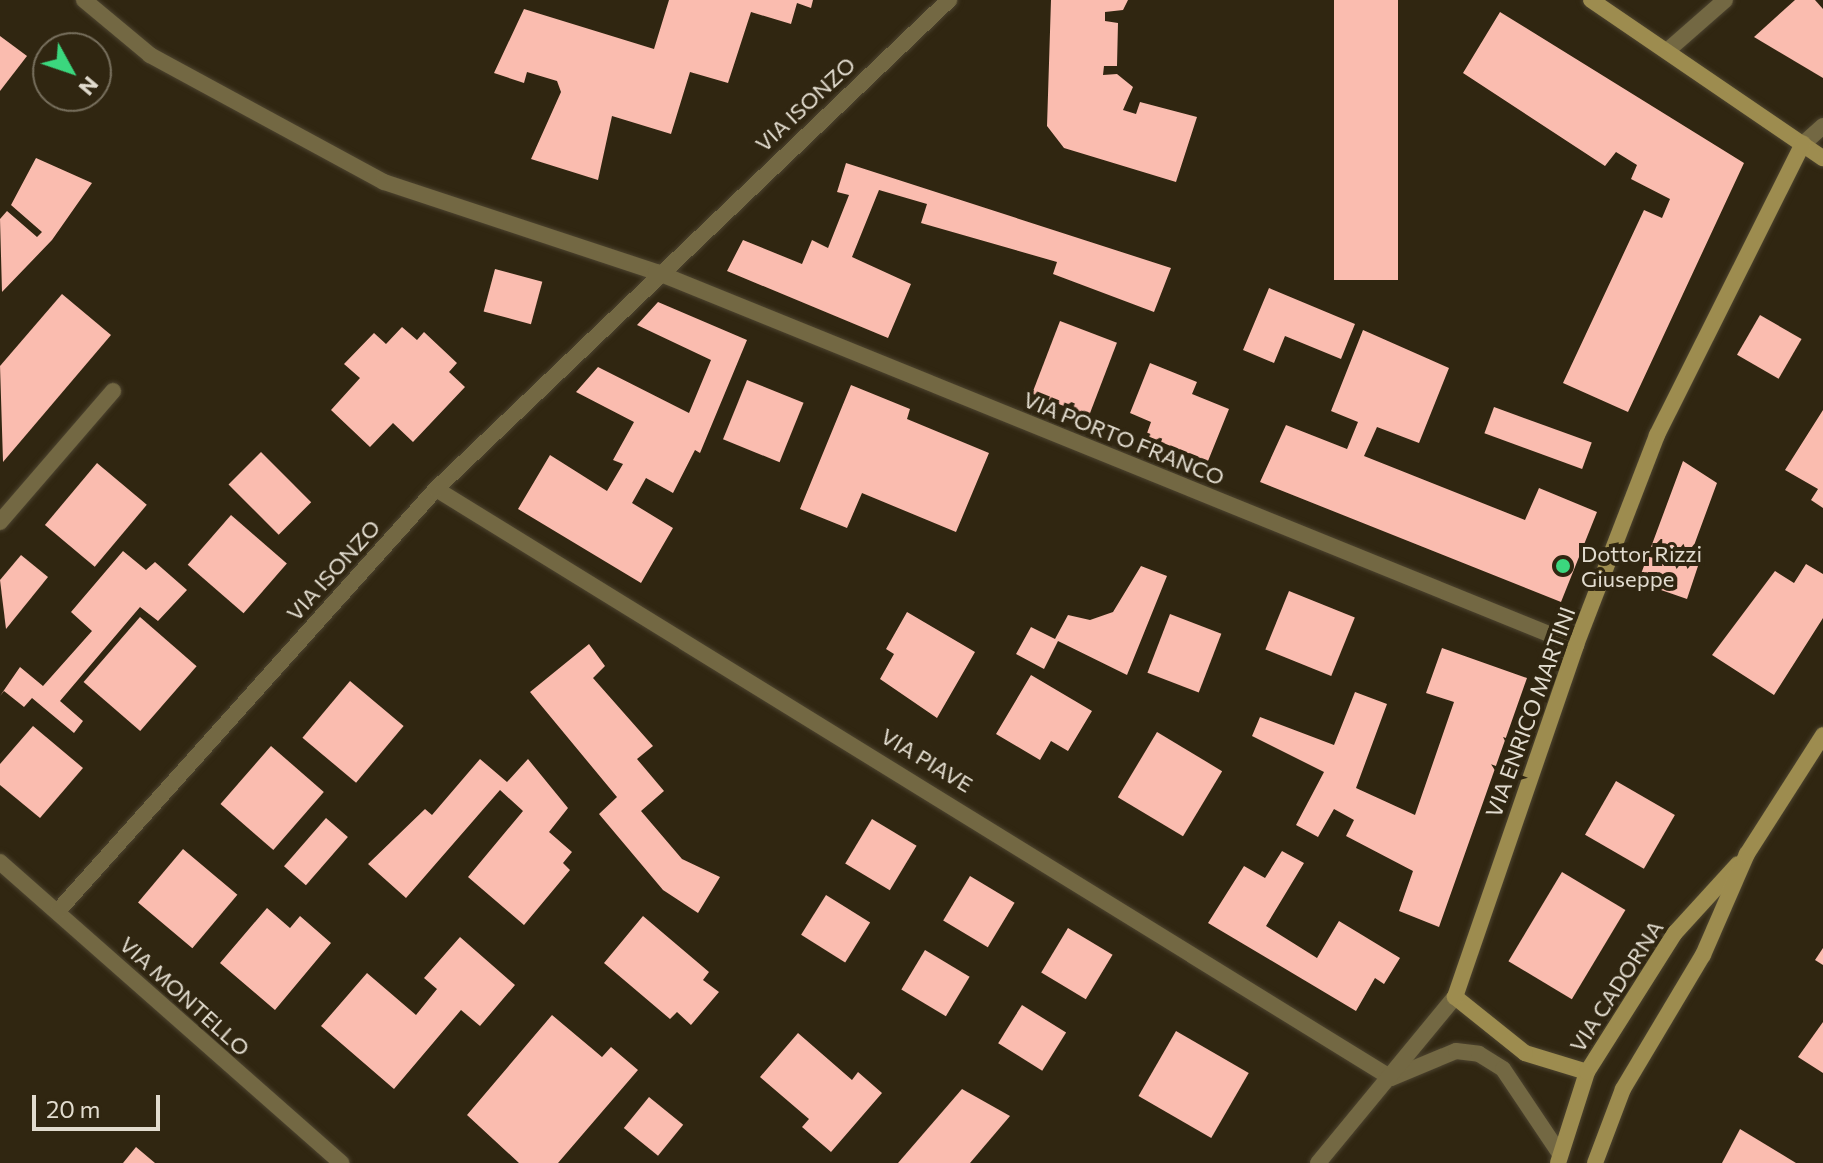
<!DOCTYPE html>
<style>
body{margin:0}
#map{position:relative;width:1823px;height:1163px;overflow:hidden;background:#302611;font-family:Commissioner,sans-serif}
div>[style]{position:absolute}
.building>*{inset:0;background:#fabcaf;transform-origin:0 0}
.roads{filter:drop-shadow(0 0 2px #4c432f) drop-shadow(0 0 2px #4c432f)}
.street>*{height:16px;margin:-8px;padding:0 8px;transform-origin:8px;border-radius:8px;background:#736843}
.secondary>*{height:16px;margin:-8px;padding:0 8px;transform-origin:8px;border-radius:8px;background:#9d8c4f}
.dots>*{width:22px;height:22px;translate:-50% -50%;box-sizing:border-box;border:4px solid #302611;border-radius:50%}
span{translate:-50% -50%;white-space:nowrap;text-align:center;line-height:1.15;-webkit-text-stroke:8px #302611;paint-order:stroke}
.street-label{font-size:22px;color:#e2dccf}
.poi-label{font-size:22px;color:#e2dccf}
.left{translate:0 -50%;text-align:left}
.north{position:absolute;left:32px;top:32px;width:80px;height:80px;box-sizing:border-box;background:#302611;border:2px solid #776f5d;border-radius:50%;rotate:130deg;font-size:22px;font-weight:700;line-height:32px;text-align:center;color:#e2dccf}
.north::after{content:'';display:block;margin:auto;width:28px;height:36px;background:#3bd77e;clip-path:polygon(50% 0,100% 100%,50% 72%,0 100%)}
.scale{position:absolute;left:32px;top:1095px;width:128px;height:36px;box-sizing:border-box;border:4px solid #e2dccf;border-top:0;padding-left:10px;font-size:24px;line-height:28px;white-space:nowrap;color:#e2dccf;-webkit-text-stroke:6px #302611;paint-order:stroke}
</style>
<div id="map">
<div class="building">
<div style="clip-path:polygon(669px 0,813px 0,811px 8px,797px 3px,791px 24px,751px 12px,728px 83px,690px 72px,671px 134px,612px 116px,598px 180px,531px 159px,561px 92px,557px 81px,527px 72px,524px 83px,494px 73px,524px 9px,654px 49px)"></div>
<div style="clip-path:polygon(1051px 0,1128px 0,1123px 10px,1105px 12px,1105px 21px,1118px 23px,1117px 66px,1104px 66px,1103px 75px,1117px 74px,1133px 87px,1123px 110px,1136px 114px,1140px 102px,1197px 117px,1176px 182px,1064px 148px,1047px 126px)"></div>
<div style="left:1334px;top:0;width:64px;height:280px"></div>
<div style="clip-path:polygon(1795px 0,1815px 0,1823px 9px,1823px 78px,1754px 37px)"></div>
<div style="clip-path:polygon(1500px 12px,1744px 163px,1628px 412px,1563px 383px,1644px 210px,1662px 218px,1670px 199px,1631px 179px,1637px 165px,1616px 152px,1605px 166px,1463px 73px)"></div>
<div style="clip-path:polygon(0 36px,27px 56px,0 91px)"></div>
<div style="clip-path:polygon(36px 158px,92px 183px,52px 240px,2px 292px,0 219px,7px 211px,37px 237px,42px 232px,11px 205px)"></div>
<div style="clip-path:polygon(846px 163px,1171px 268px,1154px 312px,1053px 274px,1057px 262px,921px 223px,927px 204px,879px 190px,852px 257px,911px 284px,888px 338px,727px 271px,743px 240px,802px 264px,812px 240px,828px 248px,849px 195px,837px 192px)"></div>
<div style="left:495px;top:269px;width:49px;height:44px;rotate:15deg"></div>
<div style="clip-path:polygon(1269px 288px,1355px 324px,1341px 359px,1285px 336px,1274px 363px,1243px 350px)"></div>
<div style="clip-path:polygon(62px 294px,111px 335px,3px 462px,0 366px)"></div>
<div style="clip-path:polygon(658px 302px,747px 340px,700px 453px,695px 450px,673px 493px,646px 478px,632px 503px,673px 528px,641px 583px,518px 509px,550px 455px,607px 491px,623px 464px,613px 460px,634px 422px,576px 392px,598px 367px,689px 413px,711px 360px,637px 325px)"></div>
<div style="left:1760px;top:315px;width:48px;height:46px;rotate:30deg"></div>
<div style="left:1060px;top:321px;width:61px;height:78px;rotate:21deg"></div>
<div style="clip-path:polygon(402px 327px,417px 340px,424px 332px,457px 363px,449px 372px,465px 387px,413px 442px,393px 423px,370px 447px,331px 410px,360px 378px,344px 364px,374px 333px,386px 344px)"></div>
<div style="clip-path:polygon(1363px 330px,1449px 368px,1419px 443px,1377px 427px,1364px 456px,1525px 520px,1539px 488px,1597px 512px,1561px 602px,1260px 482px,1286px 425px,1347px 449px,1358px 422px,1331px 411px)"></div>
<div style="clip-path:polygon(1150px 363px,1197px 382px,1192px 394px,1229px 409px,1208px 461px,1146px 436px,1151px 422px,1130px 413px)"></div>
<div style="left:747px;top:380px;width:61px;height:64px;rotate:22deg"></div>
<div style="clip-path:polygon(851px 385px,910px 409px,907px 419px,989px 453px,956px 532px,862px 493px,847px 528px,800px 509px)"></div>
<div style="left:1494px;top:407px;width:104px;height:28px;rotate:20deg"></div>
<div style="clip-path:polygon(1823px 410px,1823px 508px,1811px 500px,1818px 489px,1785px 470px)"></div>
<div style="left:261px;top:452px;width:71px;height:46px;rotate:45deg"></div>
<div style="clip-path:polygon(1683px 461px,1717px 483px,1689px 559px,1699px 563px,1687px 599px,1638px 582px)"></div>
<div style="left:97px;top:463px;width:65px;height:81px;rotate:40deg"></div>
<div style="left:231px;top:515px;width:74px;height:66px;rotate:41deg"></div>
<div style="clip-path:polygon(123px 551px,146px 570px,155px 562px,187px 590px,158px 621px,140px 607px,60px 701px,83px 721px,74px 733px,32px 698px,24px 707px,4px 691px,0 696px,20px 667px,43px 686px,92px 631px,71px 612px)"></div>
<div style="clip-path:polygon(21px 555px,48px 577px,6px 629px,0 580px)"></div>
<div style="clip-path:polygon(1806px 564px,1823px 574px,1823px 618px,1774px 695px,1712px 655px,1775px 571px,1794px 583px)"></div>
<div style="clip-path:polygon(1141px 566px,1167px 576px,1127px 675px,1058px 641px,1044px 669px,1016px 654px,1031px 627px,1055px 639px,1068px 615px,1090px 620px,1113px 612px)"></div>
<div style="left:1289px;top:591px;width:71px;height:63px;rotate:22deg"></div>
<div style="clip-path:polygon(907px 612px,975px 652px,937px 718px,880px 679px,894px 654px,886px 649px)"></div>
<div style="left:1170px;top:614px;width:55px;height:63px;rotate:21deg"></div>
<div style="left:140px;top:617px;width:75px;height:86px;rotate:41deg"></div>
<div style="clip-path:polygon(589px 644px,605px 666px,593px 678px,653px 746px,637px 759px,664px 791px,641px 811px,682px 859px,720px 877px,698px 913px,663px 890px,599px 814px,617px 797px,530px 692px)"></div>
<div style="clip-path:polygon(1442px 648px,1527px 678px,1439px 927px,1399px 911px,1413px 871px,1346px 836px,1354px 820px,1334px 809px,1318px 837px,1296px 825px,1324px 772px,1252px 736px,1260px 717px,1334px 745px,1355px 692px,1387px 704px,1356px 788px,1415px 815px,1454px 702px,1426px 693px)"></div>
<div style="clip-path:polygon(1031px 675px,1092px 711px,1068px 751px,1051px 741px,1040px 760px,996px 734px)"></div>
<div style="left:350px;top:681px;width:70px;height:74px;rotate:40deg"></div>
<div style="clip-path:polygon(33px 726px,83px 768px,40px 818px,0 785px,0 764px)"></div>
<div style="left:1157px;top:732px;width:76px;height:76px;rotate:31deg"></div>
<div style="left:271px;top:746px;width:70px;height:77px;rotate:41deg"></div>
<div style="clip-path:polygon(480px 759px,507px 782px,528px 759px,568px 808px,549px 832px,572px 852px,563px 863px,570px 870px,524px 925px,468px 877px,523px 811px,500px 790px,406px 898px,368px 864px,425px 809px,432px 815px)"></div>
<div style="left:1616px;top:781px;width:68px;height:62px;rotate:30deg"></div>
<div style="left:326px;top:818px;width:29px;height:64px;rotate:41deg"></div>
<div style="left:872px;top:819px;width:52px;height:52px;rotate:31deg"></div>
<div style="left:183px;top:849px;width:71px;height:70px;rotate:40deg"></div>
<div style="clip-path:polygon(1282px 851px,1304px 863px,1266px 926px,1317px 958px,1339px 921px,1400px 958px,1384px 984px,1375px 978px,1356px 1011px,1208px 923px,1244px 866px,1265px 878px)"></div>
<div style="left:1562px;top:872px;width:74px;height:104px;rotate:31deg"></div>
<div style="left:970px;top:876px;width:52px;height:52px;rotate:31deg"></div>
<div style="left:826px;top:895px;width:52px;height:47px;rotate:32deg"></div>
<div style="clip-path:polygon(267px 908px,290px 928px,300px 916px,331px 943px,275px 1010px,220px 963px)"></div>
<div style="clip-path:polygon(643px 916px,709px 972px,703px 980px,719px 992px,691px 1025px,677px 1012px,670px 1019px,604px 963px)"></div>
<div style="left:1068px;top:928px;width:52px;height:52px;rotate:31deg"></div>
<div style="clip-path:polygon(460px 937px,515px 985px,480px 1026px,461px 1010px,394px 1089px,321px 1026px,367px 973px,416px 1015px,437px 989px,424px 978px)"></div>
<div style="clip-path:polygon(1823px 948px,1823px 965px,1815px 960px)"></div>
<div style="left:925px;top:950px;width:52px;height:46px;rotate:31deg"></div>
<div style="left:1022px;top:1005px;width:52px;height:45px;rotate:32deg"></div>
<div style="clip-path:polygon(552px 1015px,602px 1057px,611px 1047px,638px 1070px,558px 1163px,519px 1163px,467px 1115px)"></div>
<div style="clip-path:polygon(1823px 1022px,1823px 1073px,1798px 1057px)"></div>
<div style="left:1176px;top:1031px;width:84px;height:75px;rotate:30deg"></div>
<div style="clip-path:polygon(798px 1033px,852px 1080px,858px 1072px,882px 1093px,831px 1152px,802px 1127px,809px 1119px,760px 1077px)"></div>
<div style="clip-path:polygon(962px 1089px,1010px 1116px,970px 1163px,898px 1163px)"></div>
<div style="left:649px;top:1097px;width:44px;height:40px;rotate:39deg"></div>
<div style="clip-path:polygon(1740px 1129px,1796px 1163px,1722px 1163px)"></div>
<div style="clip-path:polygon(136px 1147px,155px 1163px,123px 1163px)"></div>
</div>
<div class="roads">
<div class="street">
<div style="left:84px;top:0;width:86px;rotate:39.8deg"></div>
<div style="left:150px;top:55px;width:266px;rotate:28.5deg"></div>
<div style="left:384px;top:182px;width:287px;rotate:18.3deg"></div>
<div style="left:656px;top:272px;width:993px;rotate:22.07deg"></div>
<div style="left:1667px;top:51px;width:77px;rotate:-41.3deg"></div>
<div style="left:1803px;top:144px;width:27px;rotate:-42deg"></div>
<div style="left:436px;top:489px;width:1122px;rotate:31.66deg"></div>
<div style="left:0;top:522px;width:173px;rotate:-49.2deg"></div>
<div style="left:0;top:862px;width:455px;rotate:41.4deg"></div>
<div style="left:58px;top:911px;width:567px;rotate:-48.15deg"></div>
<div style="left:436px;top:489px;width:709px;rotate:-43.63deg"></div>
<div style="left:1391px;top:1078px;width:70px;rotate:-22.6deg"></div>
<div style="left:1456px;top:1051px;width:23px;rotate:7deg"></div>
<div style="left:1479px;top:1054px;width:28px;rotate:32deg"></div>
<div style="left:1503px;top:1069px;width:99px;rotate:56.1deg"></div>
<div style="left:1318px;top:1163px;width:215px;rotate:-50.5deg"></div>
</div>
<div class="secondary">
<div style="left:1591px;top:0;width:281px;rotate:34.3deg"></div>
<div style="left:1587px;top:1072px;width:65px;rotate:-163deg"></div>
<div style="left:1525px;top:1053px;width:90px;rotate:-141.3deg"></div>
<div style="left:1455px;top:997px;width:372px;rotate:-71deg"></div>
<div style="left:1576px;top:645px;width:225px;rotate:-68.9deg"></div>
<div style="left:1657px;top:435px;width:326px;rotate:-63.4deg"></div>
<div style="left:1558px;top:1163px;width:96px;rotate:-72.3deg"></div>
<div style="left:1587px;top:1072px;width:165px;rotate:-57.7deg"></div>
<div style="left:1675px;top:933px;width:93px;rotate:-47.6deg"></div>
<div style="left:1595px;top:1163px;width:79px;rotate:-69.3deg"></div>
<div style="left:1623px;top:1089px;width:156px;rotate:-59.2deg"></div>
<div style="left:1703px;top:955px;width:110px;rotate:-66.5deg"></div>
<div style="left:1747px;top:854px;width:141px;rotate:-57.4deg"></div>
</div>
</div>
<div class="dots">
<div style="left:1563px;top:566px;background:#3bd77e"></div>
</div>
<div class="street-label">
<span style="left:805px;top:104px;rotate:-43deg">VIA ISONZO</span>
<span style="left:1124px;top:438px;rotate:22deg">VIA PORTO FRANCO</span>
<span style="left:333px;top:570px;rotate:-48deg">VIA ISONZO</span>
<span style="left:1530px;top:712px;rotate:-70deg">VIA ENRICO MARTINI</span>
<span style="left:927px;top:760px;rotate:31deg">VIA PIAVE</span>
<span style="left:1616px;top:986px;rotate:-57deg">VIA CADORNA</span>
<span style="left:185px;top:996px;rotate:42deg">VIA MONTELLO</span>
</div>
<div class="poi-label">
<span class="left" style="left:1581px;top:566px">Dottor Rizzi<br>Giuseppe</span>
</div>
<div class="north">N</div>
<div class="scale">20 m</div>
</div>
